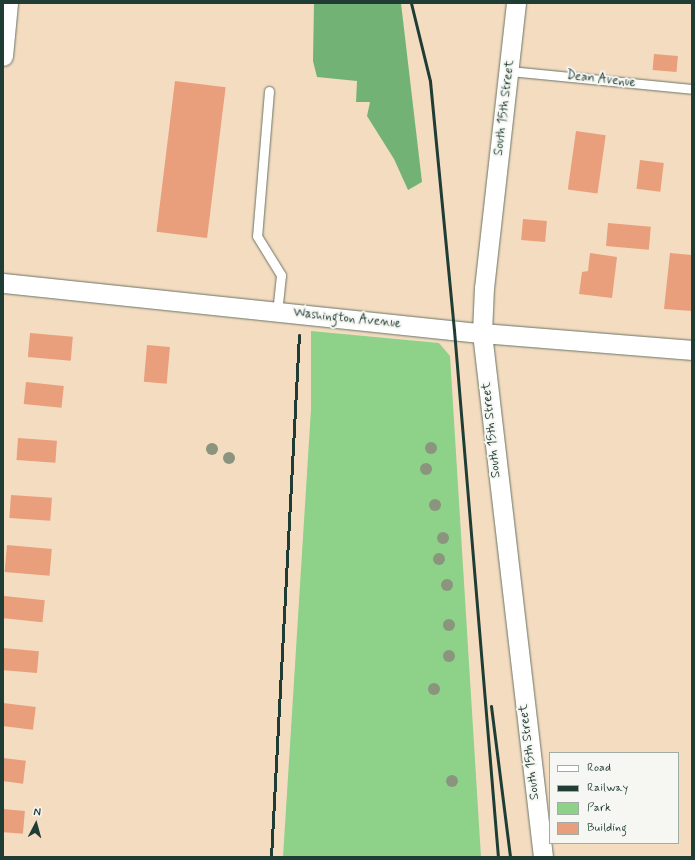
<!DOCTYPE html>
<style>
body{margin:0}
#map{position:relative;width:695px;height:860px;overflow:hidden;background:#f4dcc1;font-family:Mynerve,sans-serif}
div>[style]{position:absolute}
.green>*{inset:0;background:#8ed189}
.forest>*{inset:0;background:#72b375}
.building>*{inset:0;background:#e99f7b;transform-origin:0 0}
.roads{filter:drop-shadow(0 0 1px #6a7565) drop-shadow(0 0 1px #6a7565)}
.service>*{height:9px;margin:-4.5px;padding:0 4.5px;transform-origin:4.5px;border-radius:4.5px;background:#fff}
.minor>*{height:19px;margin:-9.5px;padding:0 9.5px;transform-origin:9.5px;border-radius:9.5px;background:#fff}
.rail>*{height:3px;margin:-1.5px;padding:0 1.5px;transform-origin:1.5px;border-radius:1.5px;background:#1f3d34}
.trees>*{width:12px;height:12px;margin:-6px;border-radius:50%;background:#8b957d}
span{translate:-50% -50%;white-space:nowrap;text-align:center;line-height:1.15;-webkit-text-stroke:4px #f6f6f2;paint-order:stroke}
.street-label{font-size:13px;color:#1f3d34}
.frame{position:absolute;inset:0;border:4px solid #1f3d34;pointer-events:none}
.legend{position:absolute;left:549px;top:752px;width:130px;height:92px;box-sizing:border-box;background:#f6f6f2;border:1px solid #a0aca6;margin:0;padding:5px 7px;list-style:none;font-size:12px;color:#1f3d34}
.legend li{display:flex;align-items:center;gap:8px;height:20px}
.legend b{width:20px;border:1px solid #a0aca6}
.north{position:absolute;left:16px;top:804px;width:40px;height:40px;-webkit-text-stroke:3px #f6f6f2;paint-order:stroke;rotate:6deg;font-size:11px;font-weight:700;line-height:16px;text-align:center;color:#1f3d34}
.north::after{content:'';display:block;margin:auto;width:14px;height:18px;background:#1f3d34;clip-path:polygon(50% 0,100% 100%,50% 72%,0 100%)}
</style>
<div id="map">
<div class="green">
<div style="clip-path:polygon(311px 331px,439px 343px,450px 356px,481px 857px,283px 857px,311px 409px)"></div>
</div>
<div class="forest">
<div style="clip-path:polygon(314px 3px,401px 3px,422px 182px,408px 190px,394px 159px,367px 116px,370px 102px,356px 102px,357px 81px,317px 77px,313px 61px)"></div>
</div>
<div class="building">
<div style="left:654px;top:54px;width:24px;height:16px;rotate:5deg"></div>
<div style="left:175px;top:81px;width:51px;height:152px;rotate:7deg"></div>
<div style="left:576px;top:131px;width:30px;height:59px;rotate:8deg"></div>
<div style="left:640px;top:160px;width:24px;height:29px;rotate:7deg"></div>
<div style="left:523px;top:219px;width:24px;height:21px;rotate:5deg"></div>
<div style="left:608px;top:223px;width:43px;height:23px;rotate:5deg"></div>
<div style="clip-path:polygon(590px 253px,617px 257px,612px 298px,579px 294px,582px 272px,588px 271px)"></div>
<div style="clip-path:polygon(670px 253px,692px 255px,692px 311px,664px 309px)"></div>
<div style="left:30px;top:333px;width:43px;height:24px;rotate:5deg"></div>
<div style="left:147px;top:345px;width:23px;height:37px;rotate:5deg"></div>
<div style="left:26px;top:382px;width:38px;height:22px;rotate:6deg"></div>
<div style="left:18px;top:438px;width:39px;height:22px;rotate:4deg"></div>
<div style="left:11px;top:495px;width:41px;height:23px;rotate:4deg"></div>
<div style="left:7px;top:545px;width:45px;height:27px;rotate:5deg"></div>
<div style="left:4px;top:596px;width:41px;height:22px;rotate:6deg"></div>
<div style="left:3px;top:648px;width:36px;height:22px;rotate:5deg"></div>
<div style="left:3px;top:703px;width:33px;height:23px;rotate:7deg"></div>
<div style="left:3px;top:758px;width:23px;height:23px;rotate:7deg"></div>
<div style="left:3px;top:809px;width:22px;height:23px;rotate:5deg"></div>
</div>
<div class="roads">
<div class="service">
<div style="left:509px;top:71px;width:184px;rotate:5.6deg"></div>
<div style="left:269px;top:91px;width:145px;rotate:94.7deg"></div>
<div style="left:257px;top:236px;width:46px;rotate:58.4deg"></div>
<div style="left:281px;top:275px;width:36px;rotate:96deg"></div>
</div>
<div class="minor">
<div style="left:516px;top:3px;width:286px;rotate:96.4deg"></div>
<div style="left:484px;top:287px;width:46px;rotate:92.5deg"></div>
<div style="left:482px;top:333px;width:528px;rotate:83.36deg"></div>
<div style="left:3px;top:56px;width:53px;rotate:-84.6deg"></div>
<div style="left:3px;top:283px;width:482px;rotate:6deg"></div>
<div style="left:482px;top:333px;width:211px;rotate:4.6deg"></div>
</div>
</div>
<div class="rail">
<div style="left:411px;top:3px;width:80px;rotate:76.3deg"></div>
<div style="left:430px;top:81px;width:250px;rotate:84.5deg"></div>
<div style="left:454px;top:330px;width:529px;rotate:85.23deg"></div>
<div style="left:491px;top:706px;width:152px;rotate:82.8deg"></div>
<div style="left:271px;top:857px;width:523px;rotate:-86.93deg"></div>
</div>
<div class="trees">
<div style="left:431px;top:448px"></div>
<div style="left:212px;top:449px"></div>
<div style="left:229px;top:458px"></div>
<div style="left:426px;top:469px"></div>
<div style="left:435px;top:505px"></div>
<div style="left:443px;top:538px"></div>
<div style="left:439px;top:559px"></div>
<div style="left:447px;top:585px"></div>
<div style="left:449px;top:625px"></div>
<div style="left:449px;top:656px"></div>
<div style="left:434px;top:689px"></div>
<div style="left:452px;top:781px"></div>
</div>
<div class="street-label">
<span style="left:601px;top:80px;rotate:6deg">Dean Avenue</span>
<span style="left:505px;top:108px;rotate:-83deg">South 15th Street</span>
<span style="left:347px;top:319px;rotate:6deg">Washington Avenue</span>
<span style="left:492px;top:430px;rotate:-96deg">South 15th Street</span>
<span style="left:530px;top:752px;rotate:-97deg">South 15th Street</span>
</div>
<div class="frame"></div>
<ul class="legend">
<li><b style="height:5px;background:#fff"></b>Road</li>
<li><b style="height:5px;background:#1f3d34"></b>Railway</li>
<li><b style="height:11px;background:#8ed189"></b>Park</li>
<li><b style="height:11px;background:#e99f7b"></b>Building</li>
</ul>
<div class="north">N</div>
</div>
